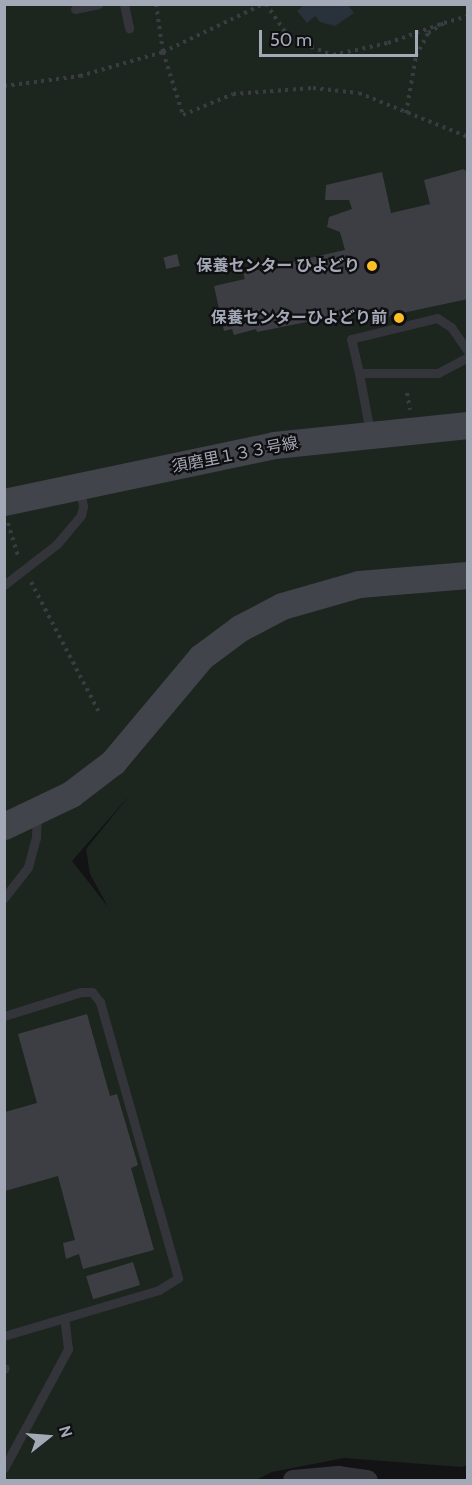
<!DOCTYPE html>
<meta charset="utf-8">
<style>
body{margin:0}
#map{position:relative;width:472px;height:1485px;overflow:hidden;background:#131315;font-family:Cabin,"Noto Sans JP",sans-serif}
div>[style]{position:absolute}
.green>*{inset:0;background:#1d251f}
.water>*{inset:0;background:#29313a}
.building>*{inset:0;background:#3d3e43;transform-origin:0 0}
.path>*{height:4px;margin-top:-2px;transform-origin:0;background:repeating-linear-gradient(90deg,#3a3c42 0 3px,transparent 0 7.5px)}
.lane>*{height:9px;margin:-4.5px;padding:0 4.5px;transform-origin:4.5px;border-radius:4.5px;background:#34353b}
.street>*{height:20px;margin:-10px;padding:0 10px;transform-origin:10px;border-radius:10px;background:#34353b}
.secondary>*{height:27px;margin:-13.5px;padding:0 13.5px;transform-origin:13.5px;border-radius:13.5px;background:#42444b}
.dots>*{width:16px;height:16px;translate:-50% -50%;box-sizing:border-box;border:3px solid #0f0e10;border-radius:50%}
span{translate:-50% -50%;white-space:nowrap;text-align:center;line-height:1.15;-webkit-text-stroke:4.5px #0f0e10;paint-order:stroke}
.poi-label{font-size:16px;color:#a4a9b7;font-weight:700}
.right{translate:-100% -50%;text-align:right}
.street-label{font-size:16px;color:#a4a9b7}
.frame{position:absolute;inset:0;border:6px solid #a4a9b7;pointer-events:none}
.north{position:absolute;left:18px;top:1407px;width:60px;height:60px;-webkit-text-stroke:4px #0f0e10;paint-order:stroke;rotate:73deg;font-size:16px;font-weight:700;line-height:24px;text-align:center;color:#a4a9b7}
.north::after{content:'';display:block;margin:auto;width:21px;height:27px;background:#a4a9b7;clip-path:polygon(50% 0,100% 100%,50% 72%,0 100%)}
.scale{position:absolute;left:259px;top:30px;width:159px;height:27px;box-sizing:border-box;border:3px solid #a4a9b7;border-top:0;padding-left:8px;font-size:18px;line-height:21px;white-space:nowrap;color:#a4a9b7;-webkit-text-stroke:4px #0f0e10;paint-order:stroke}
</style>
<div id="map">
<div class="green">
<div style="clip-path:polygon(evenodd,5px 5px,467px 5px,467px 1465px,461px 1467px,344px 1458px,272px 1472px,256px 1480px,5px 1480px,5px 5px,129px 796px,86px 849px,90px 874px,108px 907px,72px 861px,129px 796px)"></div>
</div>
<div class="water">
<div style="clip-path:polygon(347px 4px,354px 13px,335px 26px,320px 22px,315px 16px,307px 23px,297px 11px,304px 5px)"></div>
</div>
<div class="building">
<div style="clip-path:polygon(464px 169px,468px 174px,468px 299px,374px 319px,371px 309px,257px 332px,256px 329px,234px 335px,232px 329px,224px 331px,214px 286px,245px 279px,243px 273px,345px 250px,340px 232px,327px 227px,329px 217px,352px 209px,349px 200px,325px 200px,326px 185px,382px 172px,391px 213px,430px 204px,424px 180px)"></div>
<div style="left:177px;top:254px;width:12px;height:14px;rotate:76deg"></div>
<div style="clip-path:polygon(87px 1014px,110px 1096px,117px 1094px,138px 1165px,131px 1168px,154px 1250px,83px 1269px,79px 1254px,66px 1259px,63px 1243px,75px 1240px,58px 1176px,5px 1191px,5px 1112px,37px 1103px,18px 1034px)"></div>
<div style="left:133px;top:1262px;width:24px;height:49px;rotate:73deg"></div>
</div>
<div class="path">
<div style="left:156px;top:4px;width:49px;rotate:81.7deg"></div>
<div style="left:163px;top:52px;width:66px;rotate:72.4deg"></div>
<div style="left:183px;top:115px;width:54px;rotate:-22.8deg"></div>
<div style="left:233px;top:94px;width:80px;rotate:-4.3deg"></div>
<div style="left:313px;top:88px;width:46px;rotate:6.2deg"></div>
<div style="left:359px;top:93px;width:118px;rotate:22deg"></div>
<div style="left:266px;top:4px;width:42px;rotate:55.6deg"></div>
<div style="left:290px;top:39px;width:46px;rotate:20.4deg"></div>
<div style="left:333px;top:55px;width:56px;rotate:-12.3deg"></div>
<div style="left:388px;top:43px;width:59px;rotate:-19.7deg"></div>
<div style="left:4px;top:86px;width:77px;rotate:-7.5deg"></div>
<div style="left:80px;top:76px;width:86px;rotate:-16.1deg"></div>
<div style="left:163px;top:52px;width:111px;rotate:-25.6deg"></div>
<div style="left:406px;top:113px;width:58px;rotate:-80deg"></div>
<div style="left:416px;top:56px;width:26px;rotate:-62deg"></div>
<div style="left:428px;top:33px;width:19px;rotate:-32deg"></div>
<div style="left:444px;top:23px;width:25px;rotate:-16deg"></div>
<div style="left:385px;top:300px;width:17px;rotate:80deg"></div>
<div style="left:407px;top:393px;width:17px;rotate:80deg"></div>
<div style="left:8px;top:523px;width:34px;rotate:73deg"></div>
<div style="left:31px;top:582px;width:147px;rotate:62.4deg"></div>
</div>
<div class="lane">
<div style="left:124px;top:4px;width:25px;rotate:78deg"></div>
<div style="left:75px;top:9px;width:24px;rotate:-12deg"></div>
<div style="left:359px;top:373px;width:35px;rotate:-103deg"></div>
<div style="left:351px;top:339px;width:89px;rotate:-13.7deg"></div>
<div style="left:437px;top:318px;width:17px;rotate:33deg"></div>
<div style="left:451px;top:327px;width:29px;rotate:55deg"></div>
<div style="left:370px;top:432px;width:60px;rotate:-100.6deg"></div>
<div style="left:359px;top:373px;width:79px"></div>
<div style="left:438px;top:373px;width:34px;rotate:-28deg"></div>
<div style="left:4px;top:585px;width:67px;rotate:-37.7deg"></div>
<div style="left:57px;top:544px;width:38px;rotate:-50deg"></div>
<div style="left:81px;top:515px;width:9px;rotate:-77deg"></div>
<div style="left:83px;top:506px;width:17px;rotate:-100deg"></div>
<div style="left:4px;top:898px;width:39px;rotate:-52deg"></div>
<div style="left:28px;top:867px;width:30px;rotate:-75deg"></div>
<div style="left:36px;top:838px;width:24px;rotate:-88deg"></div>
<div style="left:4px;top:1016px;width:81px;rotate:-17.3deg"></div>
<div style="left:81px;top:992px;width:11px"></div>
<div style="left:92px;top:992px;width:13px;rotate:51deg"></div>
<div style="left:100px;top:1002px;width:287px;rotate:74.2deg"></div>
<div style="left:178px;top:1278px;width:22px;rotate:148deg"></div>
<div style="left:159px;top:1290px;width:162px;rotate:163.5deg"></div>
<div style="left:4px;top:1369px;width:1px;rotate:-45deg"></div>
<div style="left:4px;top:1468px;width:135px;rotate:-61.7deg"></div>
<div style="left:68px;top:1349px;width:31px;rotate:-97deg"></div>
</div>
<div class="street">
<div style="left:293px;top:1480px;width:45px;rotate:-5.1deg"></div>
<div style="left:338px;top:1476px;width:30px;rotate:8deg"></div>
</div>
<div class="secondary">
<div style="left:4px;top:502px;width:276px;rotate:-11.9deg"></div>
<div style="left:274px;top:445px;width:195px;rotate:-5.9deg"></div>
<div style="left:4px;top:826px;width:74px;rotate:-25.5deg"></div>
<div style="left:71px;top:794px;width:53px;rotate:-37.3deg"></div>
<div style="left:113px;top:762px;width:137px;rotate:-50deg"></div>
<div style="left:201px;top:657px;width:49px;rotate:-36.6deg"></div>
<div style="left:240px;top:628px;width:47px;rotate:-27.6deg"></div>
<div style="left:282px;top:606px;width:80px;rotate:-15.9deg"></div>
<div style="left:359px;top:584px;width:109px;rotate:-4.7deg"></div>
</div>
<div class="dots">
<div style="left:372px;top:266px;background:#fcbf25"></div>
<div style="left:399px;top:318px;background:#fcbf25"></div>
</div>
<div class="poi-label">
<span class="right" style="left:360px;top:266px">保養センター ひよどり</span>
<span class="right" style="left:387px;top:318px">保養センターひよどり前</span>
</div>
<div class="street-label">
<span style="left:235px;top:455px;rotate:-11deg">須磨里１３３号線</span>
</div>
<div class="frame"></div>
<div class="north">N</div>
<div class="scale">50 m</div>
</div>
